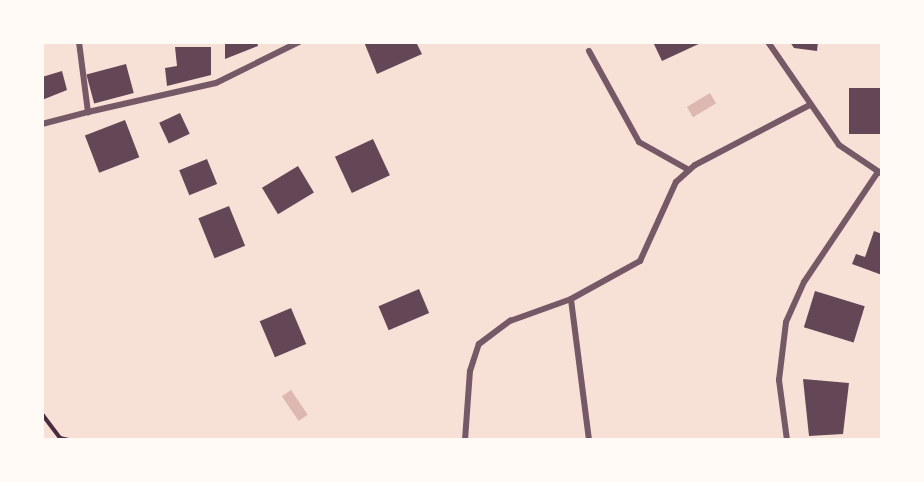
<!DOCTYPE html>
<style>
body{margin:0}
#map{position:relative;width:924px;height:482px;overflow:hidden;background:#f7e1d7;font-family:Quicksand,sans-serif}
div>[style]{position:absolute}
.water>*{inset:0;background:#dcb8b0;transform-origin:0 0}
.building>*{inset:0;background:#644757;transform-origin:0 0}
.path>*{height:4px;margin:-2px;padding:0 2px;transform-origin:2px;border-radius:2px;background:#4a2c40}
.minor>*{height:6px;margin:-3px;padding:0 3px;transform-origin:3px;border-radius:3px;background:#755966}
span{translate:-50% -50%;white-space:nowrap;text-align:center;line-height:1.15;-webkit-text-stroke:5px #fffaf5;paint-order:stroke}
.frame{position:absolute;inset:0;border:44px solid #fffaf5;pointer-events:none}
</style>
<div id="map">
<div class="water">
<div style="left:710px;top:93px;width:12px;height:27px;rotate:59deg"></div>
<div style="left:291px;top:390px;width:30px;height:11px;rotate:56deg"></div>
</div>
<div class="building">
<div style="clip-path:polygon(225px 42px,257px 42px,258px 46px,225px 59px)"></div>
<div style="clip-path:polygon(364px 42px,416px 42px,422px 54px,377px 74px)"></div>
<div style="clip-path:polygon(653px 42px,703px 42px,662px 61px)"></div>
<div style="clip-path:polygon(790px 42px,818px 42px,817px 51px,794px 48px)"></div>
<div style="clip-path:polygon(175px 47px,211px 47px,211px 75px,167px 86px,165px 68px,177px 66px)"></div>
<div style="left:126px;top:64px;width:30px;height:41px;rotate:75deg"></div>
<div style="clip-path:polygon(62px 71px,67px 90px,42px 100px,42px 77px)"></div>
<div style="left:882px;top:88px;width:46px;height:33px;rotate:90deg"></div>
<div style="left:180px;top:113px;width:23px;height:23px;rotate:65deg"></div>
<div style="left:125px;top:120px;width:40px;height:43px;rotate:69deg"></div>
<div style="left:373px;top:139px;width:40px;height:42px;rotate:65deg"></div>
<div style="left:207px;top:159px;width:27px;height:30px;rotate:68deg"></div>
<div style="left:298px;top:166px;width:31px;height:42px;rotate:59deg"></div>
<div style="left:229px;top:206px;width:43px;height:33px;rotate:68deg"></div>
<div style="clip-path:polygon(874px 231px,882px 234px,882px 275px,852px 264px,856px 254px,865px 257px)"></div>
<div style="left:419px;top:289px;width:26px;height:44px;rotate:67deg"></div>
<div style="left:815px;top:291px;width:52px;height:38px;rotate:17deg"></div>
<div style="left:291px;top:308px;width:39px;height:34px;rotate:67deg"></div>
<div style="clip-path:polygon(803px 379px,849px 383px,843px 434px,809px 436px)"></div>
</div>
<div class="path">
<div style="left:42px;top:414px;width:30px;rotate:53deg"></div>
<div style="left:60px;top:438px;width:9px;rotate:13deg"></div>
</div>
<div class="minor">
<div style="left:79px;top:42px;width:71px;rotate:82.7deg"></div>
<div style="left:88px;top:112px;width:131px;rotate:-12.8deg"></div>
<div style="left:216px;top:83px;width:93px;rotate:-26.3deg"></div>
<div style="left:768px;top:42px;width:125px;rotate:55.4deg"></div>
<div style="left:839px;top:145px;width:52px;rotate:34deg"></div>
<div style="left:589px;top:51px;width:104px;rotate:61.2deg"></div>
<div style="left:639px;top:142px;width:57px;rotate:29.2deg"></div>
<div style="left:42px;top:124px;width:48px;rotate:-14.6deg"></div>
<div style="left:465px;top:440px;width:69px;rotate:-85.9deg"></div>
<div style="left:470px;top:371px;width:28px;rotate:-72deg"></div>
<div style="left:479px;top:344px;width:39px;rotate:-37deg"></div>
<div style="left:510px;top:321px;width:65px;rotate:-19.8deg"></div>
<div style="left:589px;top:440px;width:142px;rotate:-97.3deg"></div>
<div style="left:571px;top:299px;width:79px;rotate:-28.8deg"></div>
<div style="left:640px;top:261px;width:87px;rotate:-65.5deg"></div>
<div style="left:676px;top:182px;width:25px;rotate:-42deg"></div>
<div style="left:695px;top:165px;width:130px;rotate:-27.6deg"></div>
<div style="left:787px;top:440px;width:61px;rotate:-97.6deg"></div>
<div style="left:779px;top:380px;width:58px;rotate:-83.1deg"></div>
<div style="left:786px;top:322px;width:44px;rotate:-65.8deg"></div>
<div style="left:804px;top:282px;width:133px;rotate:-56.1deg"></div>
</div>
<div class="frame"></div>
</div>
